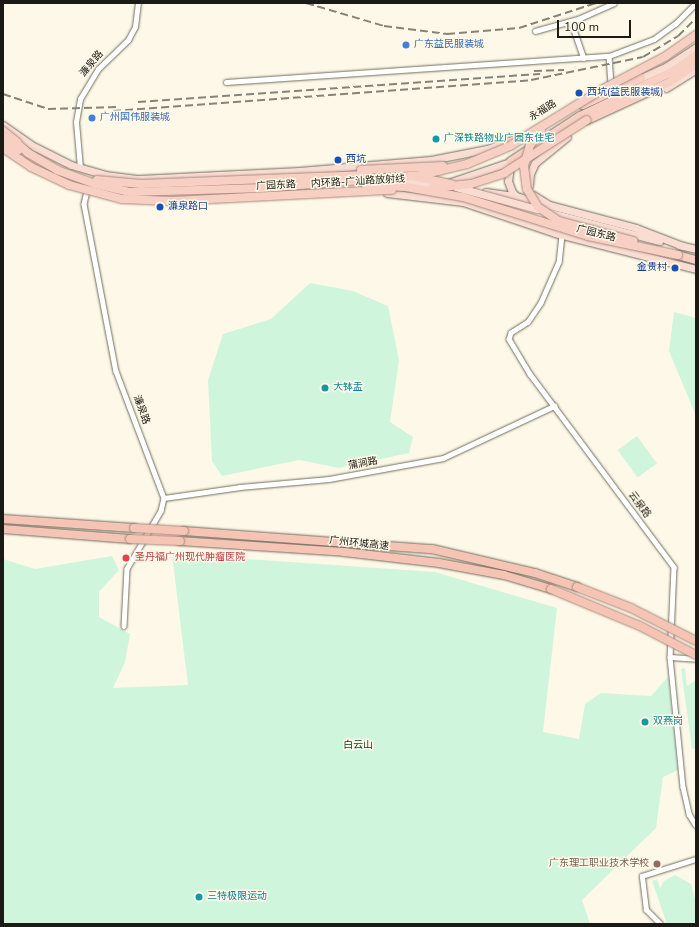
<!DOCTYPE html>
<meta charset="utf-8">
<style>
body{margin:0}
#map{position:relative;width:699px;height:927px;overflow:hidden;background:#fdf8e7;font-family:"Nunito Sans","Noto Sans SC",sans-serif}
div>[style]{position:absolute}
.green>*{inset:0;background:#d0f5dd;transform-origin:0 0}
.roads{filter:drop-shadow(0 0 1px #726d5e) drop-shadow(0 0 1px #726d5e)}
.minor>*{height:4.5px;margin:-2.25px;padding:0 2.25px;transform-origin:2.25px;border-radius:2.25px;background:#fff}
.primary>*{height:7px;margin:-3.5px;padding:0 3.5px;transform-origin:3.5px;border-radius:3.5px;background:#f9dcd2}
.trunk>*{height:8px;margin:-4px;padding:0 4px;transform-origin:4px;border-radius:4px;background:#f7d0c3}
.motorway>*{height:8px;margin:-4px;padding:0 4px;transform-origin:4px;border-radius:4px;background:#f5c4b4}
.rail>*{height:1.5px;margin-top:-0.75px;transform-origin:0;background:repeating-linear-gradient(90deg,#878378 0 8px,transparent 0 12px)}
.bridges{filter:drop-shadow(0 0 1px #a9887c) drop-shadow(0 0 1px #a9887c)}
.primary-bridge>*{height:7px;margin:-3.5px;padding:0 3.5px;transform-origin:3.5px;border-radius:3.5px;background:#f9dcd2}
.trunk-bridge>*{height:8px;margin:-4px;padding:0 4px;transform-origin:4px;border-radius:4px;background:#f7d0c3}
.motorway-bridge>*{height:8px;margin:-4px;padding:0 4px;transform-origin:4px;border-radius:4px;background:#f5c4b4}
.dots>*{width:11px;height:11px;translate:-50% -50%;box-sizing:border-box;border:2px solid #fdf8e7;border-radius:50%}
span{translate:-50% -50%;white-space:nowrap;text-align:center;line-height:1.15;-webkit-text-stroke:3px #fdf8e7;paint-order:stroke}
.shop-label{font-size:10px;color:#366cbe}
.left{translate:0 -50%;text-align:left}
.street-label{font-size:10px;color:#1c1a14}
.transit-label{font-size:10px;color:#164399}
.right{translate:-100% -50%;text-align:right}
.culture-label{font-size:10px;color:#0d838f}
.health-label{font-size:10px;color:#be3a42}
.park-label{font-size:10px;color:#093821}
.education-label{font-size:10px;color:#785e54}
.frame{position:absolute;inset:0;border:4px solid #1c1a14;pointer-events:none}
.scale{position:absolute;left:557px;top:20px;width:74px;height:18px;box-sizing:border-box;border:2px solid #1c1a14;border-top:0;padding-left:5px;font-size:12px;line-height:14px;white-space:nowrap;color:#1c1a14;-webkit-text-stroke:3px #fdf8e7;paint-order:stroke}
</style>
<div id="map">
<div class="green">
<div style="clip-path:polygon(310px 283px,353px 291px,388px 306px,399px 360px,390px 422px,413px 437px,409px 453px,339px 468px,299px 460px,222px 476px,212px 461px,208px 380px,223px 334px,271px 319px)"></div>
<div style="clip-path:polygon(674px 312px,696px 318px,696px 416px,669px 351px)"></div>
<div style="left:637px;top:436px;width:34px;height:24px;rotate:54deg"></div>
<div style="clip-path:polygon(172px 554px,435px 572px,557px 608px,543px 732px,579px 739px,585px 704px,601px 693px,651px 696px,668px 677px,678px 770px,663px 777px,656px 828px,582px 900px,590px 924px,3px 924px,3px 559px,35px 569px,112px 556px,119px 570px,99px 592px,99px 617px,130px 634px,125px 662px,113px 688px,188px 685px)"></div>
<div style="clip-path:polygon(685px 668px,687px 686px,696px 680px,696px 748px,692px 749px,681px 669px)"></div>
<div style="clip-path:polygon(675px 875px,691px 884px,696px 903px,696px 924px,667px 924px,652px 881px,657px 879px,660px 888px,664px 881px)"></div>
</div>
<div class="roads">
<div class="minor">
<div style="left:571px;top:21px;width:39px;rotate:71deg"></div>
<div style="left:535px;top:31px;width:45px;rotate:-15.6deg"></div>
<div style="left:578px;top:19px;width:39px;rotate:-24deg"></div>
<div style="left:609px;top:56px;width:29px;rotate:86deg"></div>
<div style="left:226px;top:82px;width:384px;rotate:-3.9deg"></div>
<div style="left:609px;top:56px;width:48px;rotate:-20.7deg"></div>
<div style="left:654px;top:39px;width:26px;rotate:-36deg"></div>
<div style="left:675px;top:24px;width:30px;rotate:-45deg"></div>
<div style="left:80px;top:168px;width:46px;rotate:-95deg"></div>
<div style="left:76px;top:122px;width:23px;rotate:-80deg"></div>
<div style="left:80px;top:99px;width:35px;rotate:-59deg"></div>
<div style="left:98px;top:69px;width:42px;rotate:-44deg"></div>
<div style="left:128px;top:40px;width:15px;rotate:-62deg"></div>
<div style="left:135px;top:27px;width:24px;rotate:-83deg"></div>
<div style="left:87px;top:191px;width:13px;rotate:103deg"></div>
<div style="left:84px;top:204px;width:170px;rotate:79.2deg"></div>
<div style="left:116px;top:371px;width:136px;rotate:69.3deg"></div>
<div style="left:164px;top:498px;width:13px;rotate:103deg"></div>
<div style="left:161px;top:511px;width:67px;rotate:120.4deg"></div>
<div style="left:127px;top:569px;width:57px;rotate:93deg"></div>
<div style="left:562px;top:235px;width:27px;rotate:96deg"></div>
<div style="left:559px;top:262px;width:45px;rotate:113.7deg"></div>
<div style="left:541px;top:303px;width:23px;rotate:124deg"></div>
<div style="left:528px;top:322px;width:20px;rotate:147deg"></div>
<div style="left:511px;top:333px;width:6px;rotate:108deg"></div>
<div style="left:509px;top:339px;width:41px;rotate:59deg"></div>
<div style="left:530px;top:374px;width:241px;rotate:53.3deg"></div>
<div style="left:674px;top:567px;width:90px;rotate:92.5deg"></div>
<div style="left:670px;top:657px;width:131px;rotate:84.3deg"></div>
<div style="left:683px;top:787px;width:28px;rotate:77deg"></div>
<div style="left:689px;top:814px;width:13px;rotate:58deg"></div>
<div style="left:164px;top:498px;width:77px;rotate:-8.2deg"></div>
<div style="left:240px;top:487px;width:89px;rotate:-5.1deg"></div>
<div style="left:329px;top:479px;width:116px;rotate:-10.4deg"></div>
<div style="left:443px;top:458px;width:123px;rotate:-25.1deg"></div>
<div style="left:670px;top:657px;width:26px;rotate:4deg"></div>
<div style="left:660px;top:924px;width:20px;rotate:-135deg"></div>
<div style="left:646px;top:910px;width:34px;rotate:-97deg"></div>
<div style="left:642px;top:876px;width:57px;rotate:-17.5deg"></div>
</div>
<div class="primary">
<div style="left:636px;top:80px;width:34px;rotate:-24deg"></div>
<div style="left:667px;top:66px;width:35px;rotate:-33deg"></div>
<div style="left:666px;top:88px;width:36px;rotate:-32deg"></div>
<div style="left:3px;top:125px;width:39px;rotate:35deg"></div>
<div style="left:35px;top:147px;width:40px;rotate:26.6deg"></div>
<div style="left:71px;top:165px;width:35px;rotate:16deg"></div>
<div style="left:105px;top:175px;width:34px;rotate:7deg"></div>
<div style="left:139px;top:179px;width:160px;rotate:-2.9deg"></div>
<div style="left:299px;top:171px;width:132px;rotate:-4.8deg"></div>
<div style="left:431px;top:160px;width:57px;rotate:-11.1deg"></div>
<div style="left:487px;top:149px;width:35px;rotate:-20deg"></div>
<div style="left:14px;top:148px;width:39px;rotate:31deg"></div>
<div style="left:510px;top:167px;width:14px;rotate:98deg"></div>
<div style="left:508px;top:181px;width:12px;rotate:70deg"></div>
<div style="left:512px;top:192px;width:6px;rotate:45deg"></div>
<div style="left:516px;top:196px;width:22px;rotate:16deg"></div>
<div style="left:448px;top:183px;width:72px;rotate:-18.7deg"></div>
<div style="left:529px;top:185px;width:11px;rotate:-85deg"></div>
<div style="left:530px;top:174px;width:12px;rotate:-66deg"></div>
<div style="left:535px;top:163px;width:41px;rotate:-39.1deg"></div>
<div style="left:387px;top:193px;width:77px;rotate:6.8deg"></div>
<div style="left:463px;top:202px;width:97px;rotate:18.6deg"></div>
<div style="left:555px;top:233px;width:146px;rotate:14.3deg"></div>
<div style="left:533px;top:195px;width:19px;rotate:32deg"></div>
<div style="left:549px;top:205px;width:90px;rotate:14.8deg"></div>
<div style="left:636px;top:228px;width:50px;rotate:21deg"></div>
<div style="left:502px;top:205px;width:18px;rotate:-158deg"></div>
<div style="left:485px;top:198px;width:6px;rotate:-81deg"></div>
<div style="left:486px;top:192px;width:30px;rotate:8deg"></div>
<div style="left:547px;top:212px;width:116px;rotate:14.5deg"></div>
<div style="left:679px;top:245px;width:17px;rotate:13deg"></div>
</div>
<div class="trunk">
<div style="left:583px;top:105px;width:64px;rotate:-25deg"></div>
<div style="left:587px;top:120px;width:89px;rotate:-24.6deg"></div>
<div style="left:668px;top:83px;width:34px;rotate:-34deg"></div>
<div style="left:511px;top:161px;width:82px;rotate:-33.1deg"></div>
<div style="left:580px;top:116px;width:104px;rotate:-25.6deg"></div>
<div style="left:674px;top:71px;width:27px;rotate:-36deg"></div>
<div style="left:678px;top:255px;width:19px;rotate:16deg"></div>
</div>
<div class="motorway">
<div style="left:3px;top:519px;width:131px;rotate:3.9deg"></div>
<div style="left:3px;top:529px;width:127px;rotate:4.5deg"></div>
<div style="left:184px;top:531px;width:249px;rotate:4.2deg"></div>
<div style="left:432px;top:549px;width:106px;rotate:13.1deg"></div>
<div style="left:535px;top:573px;width:44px;rotate:18.4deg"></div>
<div style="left:180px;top:541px;width:164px;rotate:3.8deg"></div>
<div style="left:344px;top:552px;width:96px;rotate:6.6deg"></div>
<div style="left:439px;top:563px;width:66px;rotate:10.5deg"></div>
<div style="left:504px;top:575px;width:49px;rotate:16.6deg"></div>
</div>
</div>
<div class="rail">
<div style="left:306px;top:3px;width:81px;rotate:16.4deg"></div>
<div style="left:384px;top:26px;width:64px;rotate:7.2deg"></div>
<div style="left:447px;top:34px;width:72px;rotate:-4.8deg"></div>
<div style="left:519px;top:28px;width:81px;rotate:-18deg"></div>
<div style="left:534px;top:71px;width:30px;rotate:-2deg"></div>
<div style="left:3px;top:94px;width:47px;rotate:18.4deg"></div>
<div style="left:48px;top:109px;width:70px;rotate:-1.6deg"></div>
<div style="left:138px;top:102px;width:403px;rotate:-4deg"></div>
<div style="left:113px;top:111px;width:419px;rotate:-4.2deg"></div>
<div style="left:531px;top:80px;width:114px;rotate:-11.6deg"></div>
<div style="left:643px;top:57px;width:41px;rotate:-31deg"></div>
<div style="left:678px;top:36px;width:25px;rotate:-45deg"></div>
</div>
<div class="bridges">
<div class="primary-bridge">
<div style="left:395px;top:180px;width:39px;rotate:6deg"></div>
<div style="left:456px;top:187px;width:84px;rotate:15.2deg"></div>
</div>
<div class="trunk-bridge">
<div style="left:3px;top:131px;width:18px;rotate:38deg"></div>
<div style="left:541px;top:131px;width:18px;rotate:128deg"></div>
<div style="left:530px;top:145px;width:22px;rotate:106deg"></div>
<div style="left:524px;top:166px;width:23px;rotate:83deg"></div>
<div style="left:527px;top:189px;width:21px;rotate:59deg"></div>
<div style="left:538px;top:207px;width:25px;rotate:34deg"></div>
<div style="left:559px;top:221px;width:77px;rotate:15.1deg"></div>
<div style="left:3px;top:139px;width:19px;rotate:36deg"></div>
<div style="left:12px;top:139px;width:21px;rotate:41deg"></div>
<div style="left:28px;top:153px;width:34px;rotate:30deg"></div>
<div style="left:57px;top:170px;width:40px;rotate:20.2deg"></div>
<div style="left:95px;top:184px;width:37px;rotate:13deg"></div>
<div style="left:131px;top:192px;width:132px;rotate:-1.7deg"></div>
<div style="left:263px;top:188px;width:159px;rotate:-4.7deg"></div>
<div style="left:421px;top:175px;width:47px;rotate:-13.4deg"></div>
<div style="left:467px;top:164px;width:47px;rotate:-22.7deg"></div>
<div style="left:510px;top:146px;width:107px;rotate:-31.6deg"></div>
<div style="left:601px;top:90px;width:73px;rotate:-27.6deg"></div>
<div style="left:666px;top:56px;width:37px;rotate:-35deg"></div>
<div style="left:3px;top:148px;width:34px;rotate:34deg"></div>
<div style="left:31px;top:167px;width:42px;rotate:25.3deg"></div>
<div style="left:69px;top:185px;width:55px;rotate:14.8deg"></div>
<div style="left:122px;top:199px;width:50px;rotate:2.3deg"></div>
<div style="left:172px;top:201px;width:220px;rotate:-2.9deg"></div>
<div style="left:361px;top:170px;width:82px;rotate:-2.8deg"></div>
<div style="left:417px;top:177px;width:35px;rotate:12deg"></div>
<div style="left:97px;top:180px;width:44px;rotate:5.2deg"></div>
<div style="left:141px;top:184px;width:226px;rotate:-2.3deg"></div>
<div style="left:366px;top:185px;width:40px;rotate:2.9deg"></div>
<div style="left:406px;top:187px;width:58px;rotate:10deg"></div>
<div style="left:463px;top:197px;width:131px;rotate:17.3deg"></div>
<div style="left:588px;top:236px;width:92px;rotate:11.9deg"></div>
<div style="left:432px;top:188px;width:39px;rotate:-6deg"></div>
<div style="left:471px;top:184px;width:35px;rotate:-18deg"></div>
<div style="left:504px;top:173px;width:98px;rotate:-32.6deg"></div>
</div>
<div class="motorway-bridge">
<div style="left:134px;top:528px;width:50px;rotate:3.4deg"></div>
<div style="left:130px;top:539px;width:50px;rotate:2.3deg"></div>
<div style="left:577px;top:587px;width:58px;rotate:21.3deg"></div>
<div style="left:631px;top:608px;width:73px;rotate:26.9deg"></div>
<div style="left:551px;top:589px;width:96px;rotate:22.6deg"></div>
<div style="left:640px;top:626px;width:63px;rotate:27.4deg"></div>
</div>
</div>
<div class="dots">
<div style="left:406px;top:45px;background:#3f7fe0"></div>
<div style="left:579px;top:93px;background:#1a4fb4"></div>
<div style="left:92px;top:118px;background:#3f7fe0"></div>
<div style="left:436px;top:139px;background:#0f9aa8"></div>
<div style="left:338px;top:160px;background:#1a4fb4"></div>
<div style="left:160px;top:207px;background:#1a4fb4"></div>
<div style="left:675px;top:268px;background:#1a4fb4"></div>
<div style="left:325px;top:388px;background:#0f9aa8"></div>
<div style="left:126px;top:558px;background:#e0444e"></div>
<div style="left:645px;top:722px;background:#0f9aa8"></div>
<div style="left:657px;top:864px;background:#8d6e63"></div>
<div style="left:199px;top:897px;background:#0f9aa8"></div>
</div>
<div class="shop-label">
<span class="left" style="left:414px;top:45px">广东益民服装城</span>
<span class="left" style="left:100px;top:118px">广州国伟服装城</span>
</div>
<div class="street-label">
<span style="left:92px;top:64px;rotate:-50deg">濂泉路</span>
<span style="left:543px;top:111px;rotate:-32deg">永福路</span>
<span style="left:358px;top:182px;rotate:-3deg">内环路-广汕路放射线</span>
<span style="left:276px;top:186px;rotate:-3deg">广园东路</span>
<span style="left:596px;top:234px;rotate:14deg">广园东路</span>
<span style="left:141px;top:410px;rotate:70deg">濂泉路</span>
<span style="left:363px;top:464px;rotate:-11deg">蒲涧路</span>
<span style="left:639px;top:505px;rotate:53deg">云泉路</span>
<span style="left:359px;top:544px;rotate:6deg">广州环城高速</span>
</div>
<div class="transit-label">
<span class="left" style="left:587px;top:93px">西坑(益民服装城)</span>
<span class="left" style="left:346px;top:160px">西坑</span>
<span class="left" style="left:168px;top:207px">濂泉路口</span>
<span class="right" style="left:667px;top:268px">金贵村</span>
</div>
<div class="culture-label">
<span class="left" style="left:444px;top:139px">广深铁路物业广园东住宅</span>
<span class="left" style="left:333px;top:388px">大钵盂</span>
<span class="left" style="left:653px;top:722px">双燕岗</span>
<span class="left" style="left:207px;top:897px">三特极限运动</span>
</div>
<div class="health-label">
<span class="left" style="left:135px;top:558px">圣丹福广州现代肿瘤医院</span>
</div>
<div class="park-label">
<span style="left:358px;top:746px">白云山</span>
</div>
<div class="education-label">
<span class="right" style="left:649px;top:864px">广东理工职业技术学校</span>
</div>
<div class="frame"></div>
<div class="scale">100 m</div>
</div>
